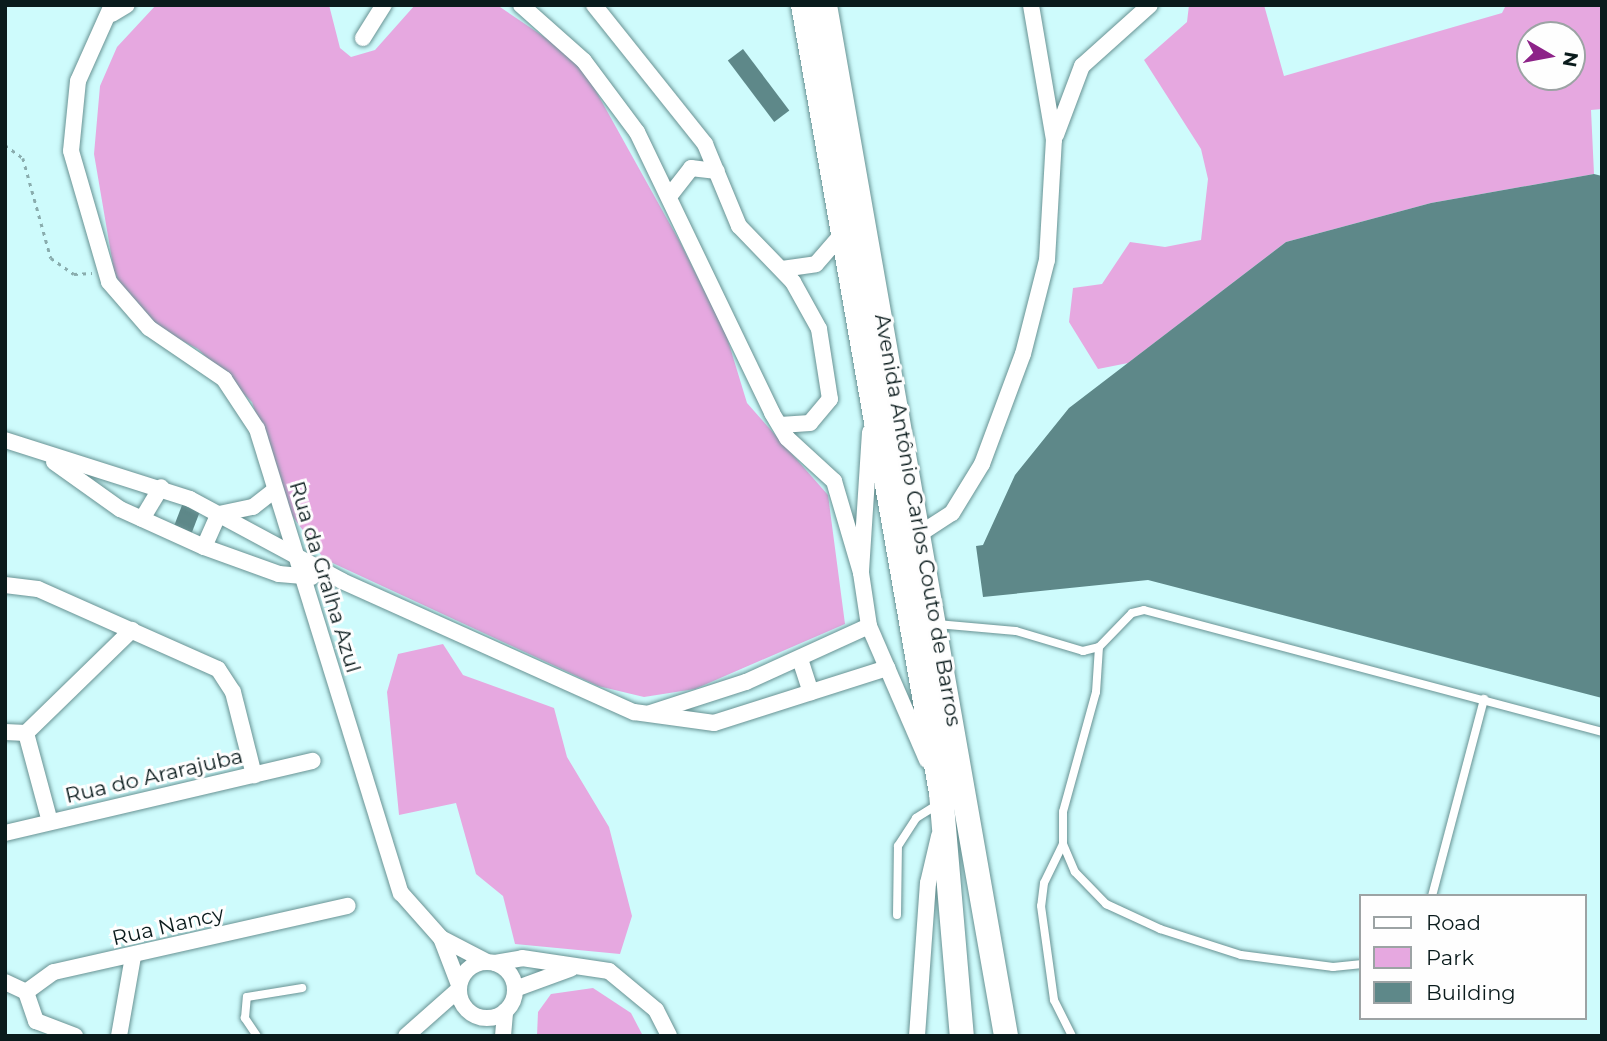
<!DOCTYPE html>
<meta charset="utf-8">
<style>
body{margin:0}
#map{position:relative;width:1607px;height:1041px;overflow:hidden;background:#cefbfc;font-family:Montserrat,sans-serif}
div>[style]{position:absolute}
.green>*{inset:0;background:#e6a8e0}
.building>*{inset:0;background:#5e8889;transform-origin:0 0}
.path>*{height:2.5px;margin-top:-1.25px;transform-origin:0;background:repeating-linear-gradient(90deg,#89acad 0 3.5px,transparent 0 8.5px)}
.roads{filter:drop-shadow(0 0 2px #689293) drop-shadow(0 0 2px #689293)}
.lane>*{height:8px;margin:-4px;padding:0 4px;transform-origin:4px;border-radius:4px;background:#fff}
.street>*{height:16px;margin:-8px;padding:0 8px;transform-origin:8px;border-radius:8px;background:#fff}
.street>.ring{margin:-8px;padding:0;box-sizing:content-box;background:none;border:16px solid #fff;border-radius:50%}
.primary>*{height:24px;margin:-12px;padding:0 12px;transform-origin:12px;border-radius:12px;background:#fff}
span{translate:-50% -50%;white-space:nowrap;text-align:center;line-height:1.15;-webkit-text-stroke:6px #fefefe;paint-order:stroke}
.street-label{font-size:21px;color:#0a1b1c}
.frame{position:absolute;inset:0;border:7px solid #0a1b1c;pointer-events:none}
.legend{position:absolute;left:1359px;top:894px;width:228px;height:126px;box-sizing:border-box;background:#fefefe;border:2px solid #9ca3a4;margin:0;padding:9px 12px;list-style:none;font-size:21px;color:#0a1b1c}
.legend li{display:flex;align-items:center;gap:14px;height:35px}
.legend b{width:35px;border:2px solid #9ca3a4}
.north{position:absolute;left:1516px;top:21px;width:70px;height:70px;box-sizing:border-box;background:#fefefe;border:2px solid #9ca3a4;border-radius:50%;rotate:100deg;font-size:19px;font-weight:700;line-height:28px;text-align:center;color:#0a1b1c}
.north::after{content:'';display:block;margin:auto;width:24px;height:32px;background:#8d2388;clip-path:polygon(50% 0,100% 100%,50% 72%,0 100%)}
</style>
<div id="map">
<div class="green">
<div style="clip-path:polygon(156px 5px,329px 5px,340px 48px,351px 57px,375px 50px,415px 5px,497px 5px,559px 47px,587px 75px,681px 244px,726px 334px,747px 403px,828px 495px,845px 624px,695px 689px,644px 697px,598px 686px,324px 559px,288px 510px,252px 402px,198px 349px,152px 325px,126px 299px,114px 271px,94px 154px,100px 86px,117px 47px)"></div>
<div style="clip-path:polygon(evenodd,1189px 5px,1264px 5px,1284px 76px,1502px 13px,1506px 5px,1602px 5px,1602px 109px,1591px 110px,1594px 174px,1431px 203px,1286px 242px,1128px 363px,1098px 369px,1069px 322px,1073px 288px,1102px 284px,1130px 242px,1165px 247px,1201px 240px,1208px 179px,1201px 149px,1144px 60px,1187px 22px,1189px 5px,1530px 35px,1572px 35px,1572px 77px,1530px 77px,1530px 35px)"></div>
<div style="clip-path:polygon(443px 644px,463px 675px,554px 708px,567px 757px,609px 827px,632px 916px,620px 954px,515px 944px,503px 896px,476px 874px,456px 803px,399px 815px,387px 692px,398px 654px)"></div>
<div style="clip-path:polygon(593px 988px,631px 1013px,643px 1036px,537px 1036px,538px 1012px,551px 994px)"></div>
</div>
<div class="building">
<div style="left:743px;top:49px;width:77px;height:19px;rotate:53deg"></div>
<div style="clip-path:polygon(1594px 174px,1602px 176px,1602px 698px,1148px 580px,983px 597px,976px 546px,983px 545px,1015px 475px,1069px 408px,1286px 242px,1431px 203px)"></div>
<div style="left:184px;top:500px;width:19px;height:34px;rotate:21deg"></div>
</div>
<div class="path">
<div style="left:5px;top:145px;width:22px;rotate:36deg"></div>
<div style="left:23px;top:158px;width:104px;rotate:74.4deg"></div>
<div style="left:51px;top:258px;width:28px;rotate:35deg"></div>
<div style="left:74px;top:274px;width:18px;rotate:-3deg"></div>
</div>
<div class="roads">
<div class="lane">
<div style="left:937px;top:624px;width:79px;rotate:5.1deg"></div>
<div style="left:1016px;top:631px;width:70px;rotate:16.6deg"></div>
<div style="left:1083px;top:651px;width:16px;rotate:-14deg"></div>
<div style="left:1099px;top:647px;width:47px;rotate:-45.9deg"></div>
<div style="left:1132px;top:613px;width:12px;rotate:-14deg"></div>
<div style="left:1144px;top:610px;width:474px;rotate:14.9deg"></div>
<div style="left:1099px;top:647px;width:45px;rotate:93.8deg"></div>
<div style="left:1096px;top:692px;width:124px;rotate:105.4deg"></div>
<div style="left:1063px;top:812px;width:32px;rotate:90deg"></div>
<div style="left:1063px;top:844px;width:30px;rotate:67deg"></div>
<div style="left:1075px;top:872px;width:45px;rotate:45.9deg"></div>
<div style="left:1106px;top:904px;width:60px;rotate:24.8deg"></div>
<div style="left:1160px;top:929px;width:85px;rotate:17.8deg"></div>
<div style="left:1241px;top:955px;width:93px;rotate:7.4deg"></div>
<div style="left:1333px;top:967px;width:27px;rotate:-6deg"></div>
<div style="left:1063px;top:844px;width:43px;rotate:116deg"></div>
<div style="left:1044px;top:883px;width:23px;rotate:97deg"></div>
<div style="left:1041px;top:906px;width:95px;rotate:82.1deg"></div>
<div style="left:1054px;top:1000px;width:40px;rotate:63.4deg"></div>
<div style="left:1432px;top:896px;width:204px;rotate:-75.2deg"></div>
<div style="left:897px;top:915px;width:69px;rotate:-89.2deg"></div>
<div style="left:898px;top:846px;width:33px;rotate:-57deg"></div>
<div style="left:916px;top:818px;width:25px;rotate:-32deg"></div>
<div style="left:257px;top:1036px;width:22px;rotate:-124deg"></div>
<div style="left:245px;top:1018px;width:21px;rotate:-85deg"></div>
<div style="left:247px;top:997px;width:56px;rotate:-9.3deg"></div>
</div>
<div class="street">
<div style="left:112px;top:5px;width:83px;rotate:114.1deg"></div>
<div style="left:78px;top:81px;width:70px;rotate:95.7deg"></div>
<div style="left:71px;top:151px;width:136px;rotate:73.8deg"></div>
<div style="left:109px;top:282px;width:61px;rotate:49deg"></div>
<div style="left:149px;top:328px;width:91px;rotate:34.2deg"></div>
<div style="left:224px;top:379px;width:60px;rotate:56.6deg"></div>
<div style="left:257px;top:429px;width:486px;rotate:72.8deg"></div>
<div style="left:401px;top:893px;width:60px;rotate:48.4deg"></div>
<div style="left:441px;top:938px;width:50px;rotate:69deg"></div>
<div style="left:521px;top:5px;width:84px;rotate:41.6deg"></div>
<div style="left:584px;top:61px;width:89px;rotate:53.3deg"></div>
<div style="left:637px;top:132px;width:312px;rotate:64.3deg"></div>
<div style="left:772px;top:413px;width:29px;rotate:59deg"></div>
<div style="left:787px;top:438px;width:64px;rotate:42.5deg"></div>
<div style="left:834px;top:481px;width:96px;rotate:73.6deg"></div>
<div style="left:594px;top:5px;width:178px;rotate:51.4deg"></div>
<div style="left:705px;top:144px;width:89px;rotate:67.5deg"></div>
<div style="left:739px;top:226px;width:78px;rotate:46deg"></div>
<div style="left:793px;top:282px;width:54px;rotate:61deg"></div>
<div style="left:819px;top:329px;width:71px;rotate:81.1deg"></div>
<div style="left:830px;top:399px;width:31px;rotate:130deg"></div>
<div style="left:810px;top:423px;width:30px;rotate:176deg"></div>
<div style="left:112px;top:14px;width:17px;rotate:-31deg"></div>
<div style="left:363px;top:38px;width:39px;rotate:-58deg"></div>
<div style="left:1056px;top:135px;width:74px;rotate:-69.4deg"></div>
<div style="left:1082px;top:66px;width:91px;rotate:-41.9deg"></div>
<div style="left:671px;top:194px;width:33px;rotate:-52deg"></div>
<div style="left:691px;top:168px;width:26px;rotate:7deg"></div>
<div style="left:782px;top:269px;width:34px;rotate:-8deg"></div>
<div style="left:816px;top:264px;width:40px;rotate:-49deg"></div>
<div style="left:870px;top:432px;width:141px;rotate:93.7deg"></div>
<div style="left:861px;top:573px;width:54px;rotate:81.4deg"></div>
<div style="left:869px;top:626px;width:146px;rotate:66.6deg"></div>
<div style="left:5px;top:440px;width:194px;rotate:17.7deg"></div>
<div style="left:190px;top:499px;width:173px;rotate:28.3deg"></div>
<div style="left:342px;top:581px;width:320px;rotate:24.2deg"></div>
<div style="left:634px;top:712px;width:81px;rotate:7.8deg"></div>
<div style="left:714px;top:723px;width:182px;rotate:-17.6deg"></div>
<div style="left:54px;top:462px;width:81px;rotate:35.5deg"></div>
<div style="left:120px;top:509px;width:92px;rotate:24.3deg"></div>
<div style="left:204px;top:547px;width:80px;rotate:19.8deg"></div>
<div style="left:279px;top:574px;width:33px;rotate:5deg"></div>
<div style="left:142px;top:519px;width:37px;rotate:-59deg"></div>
<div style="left:921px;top:533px;width:37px;rotate:-33deg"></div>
<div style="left:952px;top:513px;width:57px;rotate:-58.5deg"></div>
<div style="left:982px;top:464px;width:117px;rotate:-69.6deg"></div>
<div style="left:1023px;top:354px;width:97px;rotate:-75.7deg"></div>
<div style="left:1047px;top:260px;width:120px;rotate:-86.7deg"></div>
<div style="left:1054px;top:140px;width:137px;rotate:-99.7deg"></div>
<div style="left:204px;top:547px;width:36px;rotate:-66deg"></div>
<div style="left:219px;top:514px;width:35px;rotate:-12deg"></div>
<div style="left:253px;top:507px;width:28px;rotate:-38deg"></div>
<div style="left:5px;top:585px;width:33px;rotate:7deg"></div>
<div style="left:38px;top:589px;width:197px;rotate:24deg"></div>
<div style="left:218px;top:669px;width:27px;rotate:57deg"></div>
<div style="left:233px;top:692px;width:86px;rotate:75.8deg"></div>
<div style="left:800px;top:659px;width:35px;rotate:72deg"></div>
<div style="left:650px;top:713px;width:101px;rotate:-17.9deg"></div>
<div style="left:746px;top:682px;width:135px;rotate:-24.5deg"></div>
<div style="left:5px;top:732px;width:21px;rotate:3deg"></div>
<div style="left:26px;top:733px;width:148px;rotate:-44.2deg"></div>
<div style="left:26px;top:733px;width:92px;rotate:74.9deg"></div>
<div style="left:5px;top:833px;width:316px;rotate:-13.2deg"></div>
<div style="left:441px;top:938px;width:50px;rotate:27.6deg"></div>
<div class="ring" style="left:459px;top:962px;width:40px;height:40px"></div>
<div style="left:495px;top:963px;width:27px;rotate:-10deg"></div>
<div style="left:522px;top:958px;width:88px;rotate:8.5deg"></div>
<div style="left:609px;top:971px;width:61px;rotate:39.7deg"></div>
<div style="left:656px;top:1010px;width:29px;rotate:63deg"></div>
<div style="left:5px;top:982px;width:23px;rotate:25deg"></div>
<div style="left:26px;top:992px;width:34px;rotate:-36deg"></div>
<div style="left:54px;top:972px;width:301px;rotate:-12.7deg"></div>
<div style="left:515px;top:989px;width:59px;rotate:-20deg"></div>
<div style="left:26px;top:992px;width:31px;rotate:71deg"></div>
<div style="left:36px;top:1021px;width:42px;rotate:21deg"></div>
<div style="left:119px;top:1036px;width:80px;rotate:-80deg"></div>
<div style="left:406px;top:1036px;width:69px;rotate:-41.5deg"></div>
<div style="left:503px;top:1036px;width:25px;rotate:-85deg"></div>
<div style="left:917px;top:1036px;width:153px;rotate:-85.9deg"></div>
<div style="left:928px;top:883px;width:48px;rotate:-76.8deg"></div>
</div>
<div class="primary">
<div style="left:803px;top:5px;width:800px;rotate:80.07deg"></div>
<div style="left:941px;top:793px;width:244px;rotate:85.1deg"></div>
<div style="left:825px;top:5px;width:1047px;rotate:80.04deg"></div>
</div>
</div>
<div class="street-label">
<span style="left:918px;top:520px;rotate:80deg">Avenida Antônio Carlos Couto de Barros</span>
<span style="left:325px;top:577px;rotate:73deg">Rua da Gralha Azul</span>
<span style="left:154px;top:776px;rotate:-13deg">Rua do Ararajuba</span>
<span style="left:168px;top:926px;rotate:-13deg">Rua Nancy</span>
</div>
<div class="frame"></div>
<ul class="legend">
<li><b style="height:9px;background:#fff"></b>Road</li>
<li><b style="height:19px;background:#e6a8e0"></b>Park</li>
<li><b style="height:19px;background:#5e8889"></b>Building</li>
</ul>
<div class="north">N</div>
</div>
